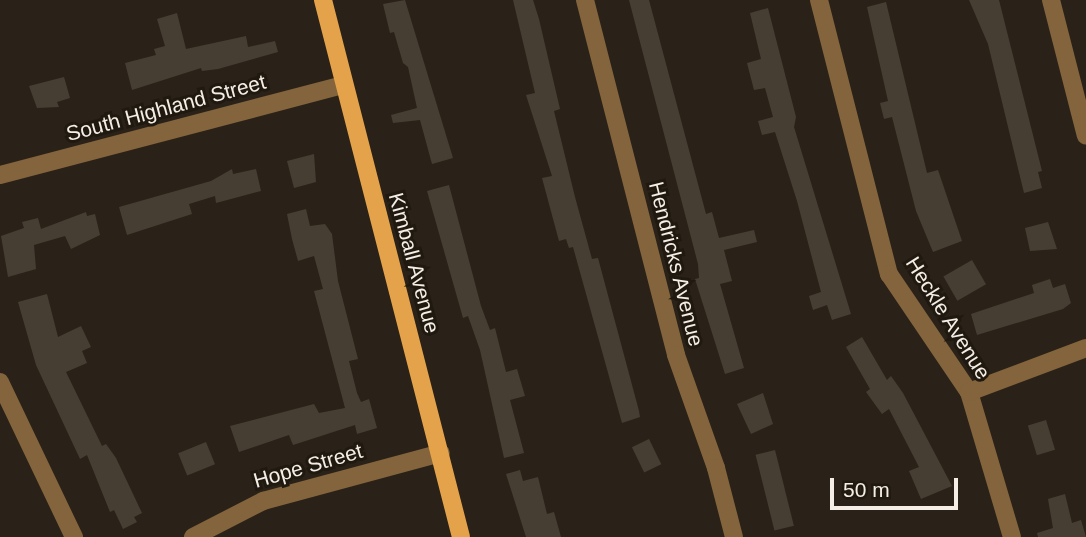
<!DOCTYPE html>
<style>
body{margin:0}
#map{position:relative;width:1086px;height:537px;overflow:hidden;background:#2a2218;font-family:Arial,sans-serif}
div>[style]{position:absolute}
.building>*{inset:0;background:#473e33;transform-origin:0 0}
.minor>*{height:18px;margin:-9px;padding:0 9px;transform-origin:9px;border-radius:9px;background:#83643c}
.major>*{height:18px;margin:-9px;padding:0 9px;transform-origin:9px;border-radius:9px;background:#e4a34a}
span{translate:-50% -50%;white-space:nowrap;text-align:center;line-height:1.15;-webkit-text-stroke:6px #20190f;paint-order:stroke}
.street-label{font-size:21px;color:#f4eee7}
.scale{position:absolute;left:830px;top:478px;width:128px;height:32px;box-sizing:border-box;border:4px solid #f4eee7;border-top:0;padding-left:9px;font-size:21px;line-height:24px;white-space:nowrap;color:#f4eee7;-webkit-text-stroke:5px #20190f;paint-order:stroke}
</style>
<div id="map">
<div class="building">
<div style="clip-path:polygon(405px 0,453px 158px,432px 164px,420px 120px,393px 123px,391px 115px,417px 108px,408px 67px,403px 63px,394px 32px,390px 33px,383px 4px)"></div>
<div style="clip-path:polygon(513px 0,533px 0,539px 19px,560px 109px,554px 111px,575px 197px,592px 259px,598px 258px,639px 411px,640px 417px,622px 423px,573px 247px,569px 248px,566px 239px,559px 241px,542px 178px,552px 176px,526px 95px,535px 93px)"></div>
<div style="clip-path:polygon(629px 0,649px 0,706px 214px,712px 212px,719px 238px,754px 230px,757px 242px,724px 250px,732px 281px,720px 284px,744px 368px,725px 374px,695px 279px,699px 278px,698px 264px)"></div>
<div style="clip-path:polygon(969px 0,999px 0,1042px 171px,1038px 172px,1042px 188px,1024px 193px,988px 44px)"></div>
<div style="clip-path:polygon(886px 2px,927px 173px,938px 170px,962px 241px,933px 252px,916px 211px,892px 117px,884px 119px,880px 103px,888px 101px,867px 7px)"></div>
<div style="clip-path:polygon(768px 8px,796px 117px,794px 127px,851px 314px,832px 320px,827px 305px,813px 310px,809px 296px,821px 292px,797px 201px,775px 132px,762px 135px,758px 121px,773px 117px,765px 88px,754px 90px,747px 63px,761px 59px,750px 13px)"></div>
<div style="clip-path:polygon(177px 13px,186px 49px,246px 36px,248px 47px,275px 41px,278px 52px,218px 69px,202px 71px,201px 68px,132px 90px,125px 63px,156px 55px,154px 49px,165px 46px,157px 19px)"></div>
<div style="clip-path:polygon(64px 77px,70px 98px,57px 102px,59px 107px,37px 108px,29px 86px)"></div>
<div style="clip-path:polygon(314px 154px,316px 182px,294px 188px,287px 161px)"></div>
<div style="clip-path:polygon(232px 169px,233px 174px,256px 169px,261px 191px,216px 203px,215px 196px,189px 204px,192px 214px,127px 235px,119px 207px,211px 181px)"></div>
<div style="clip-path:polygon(449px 185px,481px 306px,490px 330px,495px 328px,506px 372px,517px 369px,525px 396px,510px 400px,524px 453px,504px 458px,480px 350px,468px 316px,463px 318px,427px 191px)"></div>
<div style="clip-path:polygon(306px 209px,310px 226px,325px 224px,332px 234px,338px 281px,358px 359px,349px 361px,357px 393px,361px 402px,369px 399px,377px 428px,357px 434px,355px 425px,293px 445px,289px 435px,239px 452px,230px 426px,314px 404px,319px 413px,345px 408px,314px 291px,323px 289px,314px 256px,298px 261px,292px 239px,287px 214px)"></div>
<div style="clip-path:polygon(86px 212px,87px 216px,95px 214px,100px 235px,71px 249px,65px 236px,34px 245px,36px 269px,8px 277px,1px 236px,24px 228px,22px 222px,38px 218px,41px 229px)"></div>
<div style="clip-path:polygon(1048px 222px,1057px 249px,1030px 251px,1025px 228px)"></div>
<div style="left:972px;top:260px;width:28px;height:33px;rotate:60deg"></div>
<div style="clip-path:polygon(1050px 279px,1053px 288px,1065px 284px,1071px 303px,1063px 309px,977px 335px,971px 314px,1034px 293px,1032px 285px)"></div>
<div style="clip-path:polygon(47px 294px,58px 337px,81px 326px,91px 347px,82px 351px,87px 363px,66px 372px,102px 446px,106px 444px,116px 458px,142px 513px,134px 517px,137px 522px,123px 529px,114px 510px,110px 512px,87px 455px,80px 459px,36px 365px,18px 302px)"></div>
<div style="clip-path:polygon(862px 337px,887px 380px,891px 376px,903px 393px,952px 486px,921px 499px,909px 471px,919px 467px,889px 409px,882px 414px,866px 392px,870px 389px,846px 347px)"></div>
<div style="clip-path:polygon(763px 393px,773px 424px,751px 434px,737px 404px)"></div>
<div style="left:1046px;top:420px;width:31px;height:19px;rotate:73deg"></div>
<div style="left:649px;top:439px;width:28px;height:19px;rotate:64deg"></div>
<div style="left:206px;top:442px;width:24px;height:30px;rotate:68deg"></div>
<div style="left:775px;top:450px;width:78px;height:20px;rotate:76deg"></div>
<div style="clip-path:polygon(520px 470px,523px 481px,538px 477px,547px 514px,554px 512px,561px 537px,526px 537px,506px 474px)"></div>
<div style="clip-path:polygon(1065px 494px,1072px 523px,1081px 520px,1086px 537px,1038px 537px,1037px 533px,1053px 528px,1048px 499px)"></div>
</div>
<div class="minor">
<div style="left:585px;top:0;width:366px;rotate:75.6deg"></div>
<div style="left:676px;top:355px;width:120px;rotate:70.5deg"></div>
<div style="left:716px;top:468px;width:71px;rotate:75.4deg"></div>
<div style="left:819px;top:0;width:283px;rotate:75.7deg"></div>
<div style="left:889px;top:274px;width:143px;rotate:55.9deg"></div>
<div style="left:969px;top:392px;width:151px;rotate:73.5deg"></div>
<div style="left:1051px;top:0;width:140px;rotate:75.6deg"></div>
<div style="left:0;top:175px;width:355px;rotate:-14.7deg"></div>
<div style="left:0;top:382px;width:172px;rotate:64.5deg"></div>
<div style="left:969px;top:392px;width:125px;rotate:-20.6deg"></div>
<div style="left:193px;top:537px;width:79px;rotate:-27.2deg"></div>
<div style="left:263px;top:501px;width:184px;rotate:-15.1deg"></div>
</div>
<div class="major">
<div style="left:323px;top:0;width:554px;rotate:75.59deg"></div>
</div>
<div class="street-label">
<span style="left:166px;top:108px;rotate:-15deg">South Highland Street</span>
<span style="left:414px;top:263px;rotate:75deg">Kimball Avenue</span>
<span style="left:676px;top:264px;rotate:76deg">Hendricks Avenue</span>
<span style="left:948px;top:318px;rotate:58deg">Heckle Avenue</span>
<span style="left:308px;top:466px;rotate:-16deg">Hope Street</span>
</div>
<div class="scale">50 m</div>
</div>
